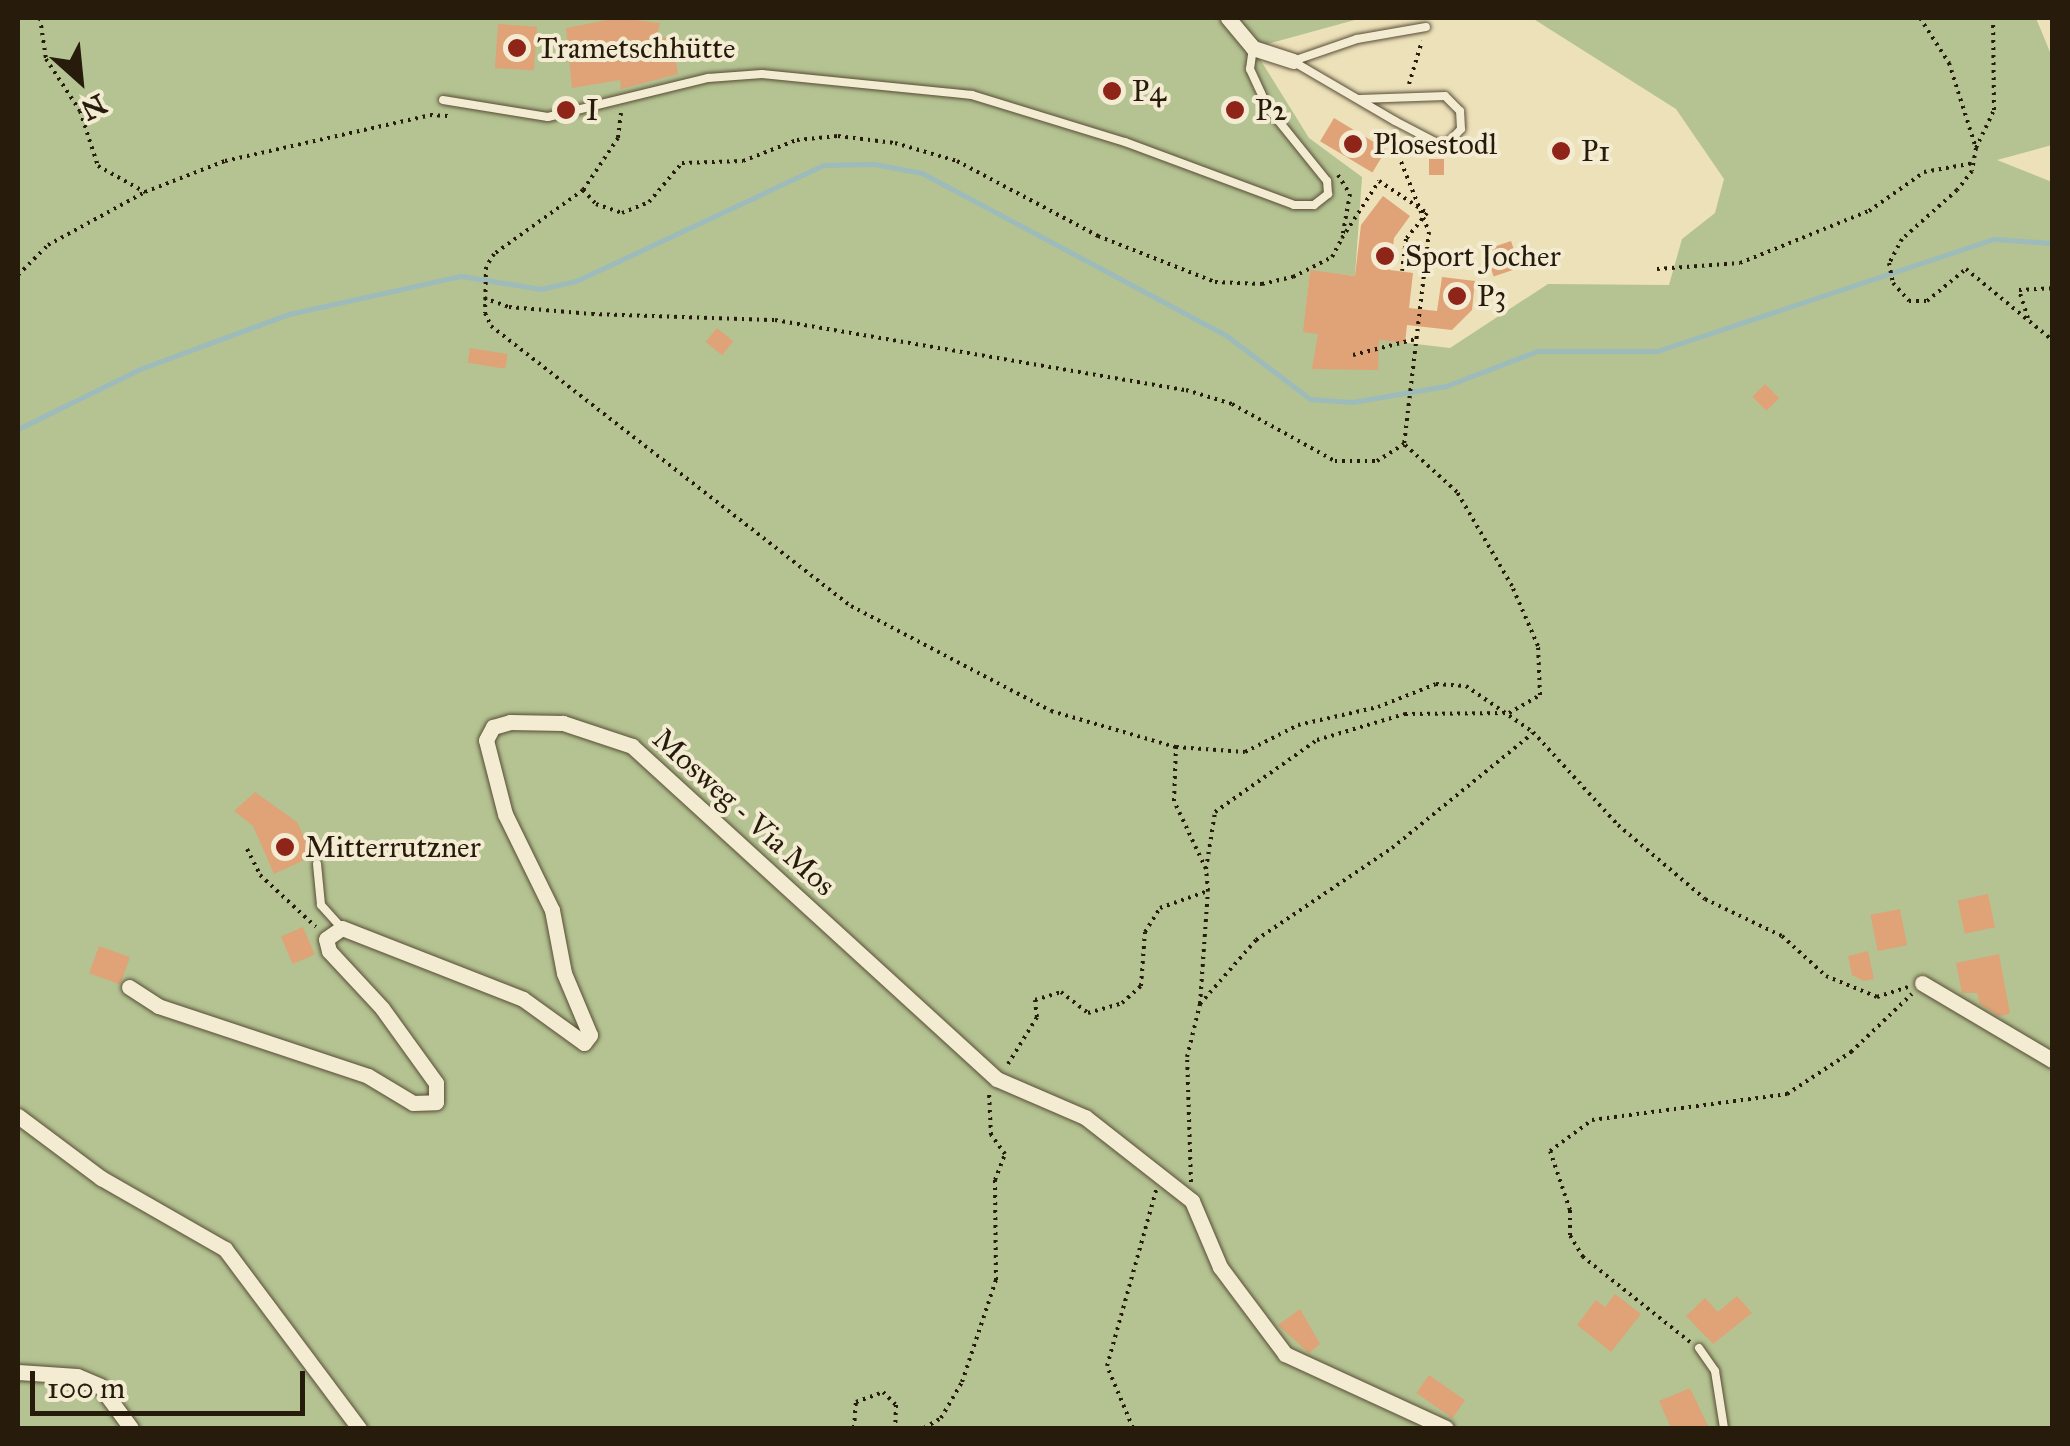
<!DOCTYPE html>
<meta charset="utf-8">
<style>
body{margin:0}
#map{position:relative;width:2070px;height:1446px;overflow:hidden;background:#ece1b9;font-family:"IM FELL Great Primer",serif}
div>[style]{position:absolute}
.green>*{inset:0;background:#b4c391}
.stream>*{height:5px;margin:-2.5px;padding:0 2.5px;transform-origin:2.5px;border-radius:2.5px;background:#9dbbba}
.building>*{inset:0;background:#dfa377;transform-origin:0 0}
.path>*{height:4px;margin-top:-2px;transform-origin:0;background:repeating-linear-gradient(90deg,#271b0c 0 2.5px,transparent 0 7.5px)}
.roads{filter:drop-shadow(0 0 2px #584c37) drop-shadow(0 0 2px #584c37)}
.lane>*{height:8px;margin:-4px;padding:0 4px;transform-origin:4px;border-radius:4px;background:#f3ecd2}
.street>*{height:15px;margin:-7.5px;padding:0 7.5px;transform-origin:7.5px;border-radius:7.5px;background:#f3ecd2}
.dots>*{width:28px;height:28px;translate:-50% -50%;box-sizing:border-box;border:5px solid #f3ecd2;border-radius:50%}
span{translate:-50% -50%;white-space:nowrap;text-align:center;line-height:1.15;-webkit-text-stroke:8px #f3ecd2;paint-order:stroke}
.poi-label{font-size:30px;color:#271b0c}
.left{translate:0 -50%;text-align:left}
.street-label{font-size:30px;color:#271b0c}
.frame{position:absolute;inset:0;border:20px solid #271b0c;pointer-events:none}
.north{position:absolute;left:30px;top:30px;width:100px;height:100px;-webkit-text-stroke:8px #f3ecd2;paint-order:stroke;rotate:153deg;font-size:28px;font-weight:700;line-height:40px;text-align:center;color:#271b0c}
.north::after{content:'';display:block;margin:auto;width:35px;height:45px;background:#271b0c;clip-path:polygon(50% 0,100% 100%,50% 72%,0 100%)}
.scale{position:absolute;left:30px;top:1371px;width:275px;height:45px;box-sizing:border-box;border:5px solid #271b0c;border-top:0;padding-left:12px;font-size:30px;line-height:35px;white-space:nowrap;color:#271b0c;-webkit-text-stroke:8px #f3ecd2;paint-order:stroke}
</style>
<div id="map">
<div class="green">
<div style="clip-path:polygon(18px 18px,1362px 18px,1253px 48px,1309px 138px,1362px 177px,1355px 276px,1310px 271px,1304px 331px,1450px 348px,1548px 284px,1669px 285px,1682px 239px,1715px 213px,1724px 179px,1676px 109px,1532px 18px,2036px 18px,2052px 57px,2052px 145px,1997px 160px,2052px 182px,2052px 1428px,18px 1428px)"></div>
</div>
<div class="stream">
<div style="left:18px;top:429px;width:136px;rotate:-26.2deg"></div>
<div style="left:140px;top:369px;width:159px;rotate:-20.3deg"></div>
<div style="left:289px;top:314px;width:176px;rotate:-12.5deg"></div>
<div style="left:461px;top:276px;width:81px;rotate:9.2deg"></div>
<div style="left:541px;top:289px;width:36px;rotate:-13deg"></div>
<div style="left:576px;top:281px;width:274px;rotate:-25.1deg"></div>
<div style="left:824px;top:165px;width:50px;rotate:-1.1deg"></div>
<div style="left:874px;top:164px;width:49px;rotate:10.6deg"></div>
<div style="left:922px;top:173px;width:346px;rotate:28.1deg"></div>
<div style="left:1227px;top:336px;width:104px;rotate:37.2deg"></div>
<div style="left:1310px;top:399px;width:42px;rotate:4.1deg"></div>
<div style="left:1352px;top:402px;width:95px;rotate:-9.7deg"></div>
<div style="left:1446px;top:386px;width:97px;rotate:-21deg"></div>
<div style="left:1537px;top:351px;width:120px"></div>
<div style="left:1657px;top:351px;width:355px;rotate:-18.4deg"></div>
<div style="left:1994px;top:239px;width:58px;rotate:3.9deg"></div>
</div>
<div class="building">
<div style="clip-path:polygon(618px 18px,660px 23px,656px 38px,672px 37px,678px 74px,621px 89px,620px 80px,572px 88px,566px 28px)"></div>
<div style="left:498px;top:24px;width:39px;height:44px;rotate:4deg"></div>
<div style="left:1334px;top:118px;width:61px;height:27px;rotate:31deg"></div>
<div style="left:1429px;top:159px;width:15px;height:16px"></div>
<div style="clip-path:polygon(1383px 196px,1410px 216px,1394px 238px,1390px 270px,1413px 273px,1409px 308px,1437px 311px,1442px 277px,1475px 281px,1472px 310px,1452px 330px,1407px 325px,1405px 343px,1379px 340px,1378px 370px,1312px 369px,1318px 334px,1303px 332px,1310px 270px,1355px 276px,1361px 225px)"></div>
<div style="left:1511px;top:241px;width:28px;height:28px;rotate:71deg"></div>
<div style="left:717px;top:328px;width:21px;height:18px;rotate:39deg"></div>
<div style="left:470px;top:348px;width:38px;height:15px;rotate:9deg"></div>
<div style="left:1765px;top:384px;width:20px;height:18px;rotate:45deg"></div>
<div style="clip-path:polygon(255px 792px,297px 822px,313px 856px,274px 874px,253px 826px,234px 811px)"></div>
<div style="left:1988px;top:894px;width:34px;height:31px;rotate:78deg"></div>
<div style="left:1900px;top:909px;width:37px;height:30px;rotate:79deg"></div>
<div style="left:303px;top:927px;width:30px;height:24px;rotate:67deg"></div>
<div style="left:99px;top:946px;width:33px;height:29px;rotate:20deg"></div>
<div style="clip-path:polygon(1868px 951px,1874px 979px,1864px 981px,1852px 975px,1848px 956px)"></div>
<div style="clip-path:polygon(1999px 954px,2010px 1014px,1999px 1016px,1980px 1004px,1977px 993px,1962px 993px,1956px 963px)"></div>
<div style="clip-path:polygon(1615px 1294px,1641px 1314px,1611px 1352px,1577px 1325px,1596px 1300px,1605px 1307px)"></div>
<div style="clip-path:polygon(1737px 1296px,1752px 1313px,1713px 1344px,1686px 1316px,1705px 1298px,1718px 1312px)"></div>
<div style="clip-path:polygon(1300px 1309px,1320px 1344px,1309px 1353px,1278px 1325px)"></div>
<div style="left:1429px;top:1375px;width:44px;height:22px;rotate:35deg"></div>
<div style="clip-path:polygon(1690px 1388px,1709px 1428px,1671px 1428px,1659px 1401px)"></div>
</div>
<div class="path">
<div style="left:40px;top:18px;width:41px;rotate:81.7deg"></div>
<div style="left:46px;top:59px;width:62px;rotate:56.8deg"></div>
<div style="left:80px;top:111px;width:58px;rotate:71.9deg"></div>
<div style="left:98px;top:166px;width:54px;rotate:29deg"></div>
<div style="left:1920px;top:18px;width:54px;rotate:57.2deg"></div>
<div style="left:1949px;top:63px;width:89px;rotate:72.4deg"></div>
<div style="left:1976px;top:148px;width:23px;rotate:100deg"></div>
<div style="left:1972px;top:171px;width:24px;rotate:128deg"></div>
<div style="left:1957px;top:190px;width:74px;rotate:138.3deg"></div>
<div style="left:1902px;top:239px;width:27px;rotate:118deg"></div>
<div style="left:1889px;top:263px;width:20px;rotate:79deg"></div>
<div style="left:1893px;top:283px;width:24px;rotate:48deg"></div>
<div style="left:1909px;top:301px;width:18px"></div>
<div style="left:1927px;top:301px;width:50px;rotate:-39.4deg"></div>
<div style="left:1966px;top:269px;width:112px;rotate:39.5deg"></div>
<div style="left:1409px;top:84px;width:45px;rotate:-73.2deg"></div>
<div style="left:621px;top:113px;width:25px;rotate:97deg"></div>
<div style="left:618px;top:138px;width:63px;rotate:123.9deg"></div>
<div style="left:583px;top:190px;width:110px;rotate:144.3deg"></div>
<div style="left:494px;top:254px;width:15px;rotate:122deg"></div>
<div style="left:486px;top:267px;width:46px;rotate:91.2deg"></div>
<div style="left:485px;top:313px;width:14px;rotate:65deg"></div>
<div style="left:491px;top:326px;width:456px;rotate:37.9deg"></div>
<div style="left:851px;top:606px;width:226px;rotate:27.7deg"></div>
<div style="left:1051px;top:711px;width:130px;rotate:16.1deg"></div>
<div style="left:1176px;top:747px;width:69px;rotate:4.1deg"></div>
<div style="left:1245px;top:752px;width:59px;rotate:-27deg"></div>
<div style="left:1298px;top:725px;width:82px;rotate:-12.7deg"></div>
<div style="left:1378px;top:707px;width:62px;rotate:-21.6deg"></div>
<div style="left:1436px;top:684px;width:30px;rotate:4deg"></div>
<div style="left:1466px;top:686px;width:81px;rotate:34.5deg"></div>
<div style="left:1533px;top:732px;width:126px;rotate:47.6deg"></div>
<div style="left:1618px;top:825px;width:114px;rotate:40.4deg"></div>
<div style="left:1705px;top:899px;width:85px;rotate:25.7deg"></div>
<div style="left:1782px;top:936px;width:59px;rotate:42.3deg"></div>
<div style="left:1826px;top:976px;width:55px;rotate:22.4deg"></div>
<div style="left:1877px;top:997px;width:33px;rotate:-18deg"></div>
<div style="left:1390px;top:134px;width:105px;rotate:68.3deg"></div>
<div style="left:1429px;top:232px;width:213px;rotate:96.7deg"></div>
<div style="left:1976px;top:148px;width:42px;rotate:-64.7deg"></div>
<div style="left:1994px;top:110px;width:92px;rotate:-90.6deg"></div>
<div style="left:1338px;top:175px;width:22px;rotate:58deg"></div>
<div style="left:1350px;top:194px;width:45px;rotate:100.3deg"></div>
<div style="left:1342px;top:238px;width:68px;rotate:-57deg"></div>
<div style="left:1379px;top:181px;width:58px;rotate:33.7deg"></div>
<div style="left:1427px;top:213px;width:33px;rotate:129deg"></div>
<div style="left:1406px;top:239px;width:32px;rotate:97deg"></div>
<div style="left:583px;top:190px;width:19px;rotate:47deg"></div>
<div style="left:596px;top:204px;width:28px;rotate:19deg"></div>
<div style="left:622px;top:213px;width:29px;rotate:-22deg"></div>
<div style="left:649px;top:202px;width:51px;rotate:-49.8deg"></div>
<div style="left:682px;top:163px;width:61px;rotate:-1.9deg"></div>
<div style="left:743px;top:161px;width:58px;rotate:-21.3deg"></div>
<div style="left:797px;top:140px;width:41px;rotate:-5.6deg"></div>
<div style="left:838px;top:136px;width:57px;rotate:7deg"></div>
<div style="left:895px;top:143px;width:65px;rotate:16.2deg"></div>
<div style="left:957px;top:161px;width:160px;rotate:28deg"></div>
<div style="left:1098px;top:236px;width:126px;rotate:21.5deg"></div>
<div style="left:1215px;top:282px;width:47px;rotate:2.4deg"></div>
<div style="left:1262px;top:284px;width:32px;rotate:-13deg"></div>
<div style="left:1293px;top:277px;width:44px;rotate:-27.1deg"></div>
<div style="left:1332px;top:257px;width:21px;rotate:-62deg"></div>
<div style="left:1657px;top:269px;width:83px;rotate:-4.1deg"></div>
<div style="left:1740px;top:263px;width:139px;rotate:-22deg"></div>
<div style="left:1869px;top:211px;width:67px;rotate:-35.3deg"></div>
<div style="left:1924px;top:172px;width:51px;rotate:-10.2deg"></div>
<div style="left:18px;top:275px;width:42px;rotate:-45deg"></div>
<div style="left:48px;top:245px;width:111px;rotate:-28.7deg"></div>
<div style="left:145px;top:192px;width:86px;rotate:-21.2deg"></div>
<div style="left:225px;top:161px;width:210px;rotate:-12.6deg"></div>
<div style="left:430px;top:115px;width:22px;rotate:3deg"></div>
<div style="left:484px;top:298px;width:27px;rotate:20deg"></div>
<div style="left:509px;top:307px;width:83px;rotate:4.8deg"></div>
<div style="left:592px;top:314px;width:183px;rotate:1.9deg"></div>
<div style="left:775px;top:320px;width:417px;rotate:9.7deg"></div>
<div style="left:1186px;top:390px;width:48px;rotate:16.9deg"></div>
<div style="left:1232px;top:404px;width:118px;rotate:29deg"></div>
<div style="left:1335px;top:461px;width:42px"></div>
<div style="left:1377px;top:461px;width:32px;rotate:-32deg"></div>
<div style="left:2028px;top:318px;width:29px;rotate:-108deg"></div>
<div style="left:2019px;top:290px;width:33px;rotate:-3deg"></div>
<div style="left:1353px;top:355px;width:65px;rotate:-14.3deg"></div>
<div style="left:247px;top:849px;width:29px;rotate:63deg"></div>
<div style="left:260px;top:875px;width:76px;rotate:42.9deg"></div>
<div style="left:1206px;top:869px;width:58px;rotate:-81deg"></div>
<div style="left:1215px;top:812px;width:125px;rotate:-35.2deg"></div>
<div style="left:1317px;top:740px;width:92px;rotate:-16.5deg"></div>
<div style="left:1405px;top:714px;width:104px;rotate:-0.6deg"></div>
<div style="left:1509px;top:713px;width:36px;rotate:-30deg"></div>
<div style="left:1540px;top:695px;width:49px;rotate:-92.3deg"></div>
<div style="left:1538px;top:646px;width:65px;rotate:-113.4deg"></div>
<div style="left:1512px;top:586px;width:109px;rotate:-120.3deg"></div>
<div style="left:1457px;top:492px;width:72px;rotate:-137.8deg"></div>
<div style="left:1200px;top:1004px;width:85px;rotate:-48.8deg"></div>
<div style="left:1256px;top:940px;width:164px;rotate:-34.1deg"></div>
<div style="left:1392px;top:848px;width:181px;rotate:-39.2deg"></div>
<div style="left:1008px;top:1064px;width:55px;rotate:-58.3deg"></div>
<div style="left:1037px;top:1017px;width:17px;rotate:-97deg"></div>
<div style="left:1035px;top:1000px;width:27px;rotate:-17deg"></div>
<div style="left:1061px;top:992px;width:34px;rotate:38deg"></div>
<div style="left:1088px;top:1013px;width:35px;rotate:-16deg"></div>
<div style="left:1122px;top:1003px;width:25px;rotate:-42deg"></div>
<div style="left:1141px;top:986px;width:54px;rotate:-85.8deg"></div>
<div style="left:1145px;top:932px;width:28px;rotate:-58deg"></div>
<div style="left:1160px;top:908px;width:51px;rotate:-19.5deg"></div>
<div style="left:1208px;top:891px;width:22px;rotate:-95deg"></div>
<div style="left:1206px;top:869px;width:75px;rotate:-115.2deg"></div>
<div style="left:1174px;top:801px;width:54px;rotate:-87.9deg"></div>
<div style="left:1191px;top:1182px;width:125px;rotate:-91.8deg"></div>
<div style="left:1187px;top:1057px;width:55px;rotate:-76.2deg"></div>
<div style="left:1200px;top:1004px;width:113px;rotate:-86deg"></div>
<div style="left:1690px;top:1342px;width:137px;rotate:-141.5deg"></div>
<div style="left:1583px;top:1257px;width:26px;rotate:-121deg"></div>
<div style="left:1570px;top:1235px;width:25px;rotate:-90deg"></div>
<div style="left:1570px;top:1210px;width:62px;rotate:-108.7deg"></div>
<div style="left:1550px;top:1151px;width:52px;rotate:-36.4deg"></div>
<div style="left:1592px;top:1120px;width:197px;rotate:-7.6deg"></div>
<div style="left:1787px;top:1094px;width:77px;rotate:-33.3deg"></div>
<div style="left:1851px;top:1052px;width:84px;rotate:-43.6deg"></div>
<div style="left:854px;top:1428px;width:26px;rotate:-86deg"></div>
<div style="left:856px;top:1402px;width:29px;rotate:-20deg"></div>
<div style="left:883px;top:1392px;width:18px;rotate:45deg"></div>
<div style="left:896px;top:1405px;width:23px;rotate:92deg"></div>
<div style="left:924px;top:1428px;width:20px;rotate:-30deg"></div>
<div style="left:941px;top:1418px;width:42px;rotate:-59.7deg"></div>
<div style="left:962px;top:1382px;width:108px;rotate:-71.6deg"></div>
<div style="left:996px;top:1280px;width:100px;rotate:-90.6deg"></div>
<div style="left:995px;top:1180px;width:28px;rotate:-69deg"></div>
<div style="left:1005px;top:1154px;width:24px;rotate:-126deg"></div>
<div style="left:991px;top:1135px;width:42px;rotate:-92.7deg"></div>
<div style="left:1133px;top:1428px;width:67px;rotate:-112.8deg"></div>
<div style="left:1107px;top:1366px;width:183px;rotate:-74.4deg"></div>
</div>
<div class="roads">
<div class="lane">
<div style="left:1293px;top:61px;width:68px;rotate:-19deg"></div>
<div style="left:1357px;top:39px;width:70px;rotate:-9.9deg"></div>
<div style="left:1294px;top:62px;width:117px;rotate:30.3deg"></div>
<div style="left:1395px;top:121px;width:47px;rotate:27.6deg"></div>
<div style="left:1437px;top:143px;width:11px"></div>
<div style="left:1448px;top:143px;width:19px;rotate:-47deg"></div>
<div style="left:1461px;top:129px;width:18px;rotate:-93deg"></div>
<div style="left:1460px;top:111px;width:21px;rotate:-135deg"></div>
<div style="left:1445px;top:96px;width:86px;rotate:178deg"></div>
<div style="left:443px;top:100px;width:106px;rotate:9.2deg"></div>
<div style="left:548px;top:117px;width:165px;rotate:-13.7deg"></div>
<div style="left:708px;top:78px;width:54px;rotate:-4.2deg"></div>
<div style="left:762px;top:74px;width:211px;rotate:5.7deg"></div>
<div style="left:972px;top:95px;width:160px;rotate:17.1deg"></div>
<div style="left:1125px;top:142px;width:180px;rotate:20.4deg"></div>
<div style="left:1294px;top:205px;width:20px"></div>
<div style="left:1314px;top:205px;width:18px;rotate:-38deg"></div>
<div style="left:1328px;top:194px;width:13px;rotate:-94deg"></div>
<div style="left:1327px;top:181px;width:94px;rotate:-128.9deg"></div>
<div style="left:1268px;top:108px;width:43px;rotate:-114.8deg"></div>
<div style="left:1250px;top:69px;width:21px;rotate:-82deg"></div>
<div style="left:317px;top:864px;width:41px;rotate:84.4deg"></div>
<div style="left:321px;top:905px;width:31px;rotate:48deg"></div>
<div style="left:1699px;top:1348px;width:28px;rotate:55deg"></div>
<div style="left:1715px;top:1371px;width:58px;rotate:81deg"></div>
</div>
<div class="street">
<div style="left:1228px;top:18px;width:39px;rotate:50deg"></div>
<div style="left:1253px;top:48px;width:42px;rotate:18deg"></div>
<div style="left:1922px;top:983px;width:151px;rotate:30.6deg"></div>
<div style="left:129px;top:987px;width:35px;rotate:33deg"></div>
<div style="left:158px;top:1006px;width:221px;rotate:18.4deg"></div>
<div style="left:368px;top:1076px;width:52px;rotate:31deg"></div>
<div style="left:413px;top:1103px;width:23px;rotate:-2deg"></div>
<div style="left:436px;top:1102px;width:19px;rotate:-90deg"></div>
<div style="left:436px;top:1083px;width:92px;rotate:-125.8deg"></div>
<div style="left:382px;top:1008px;width:78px;rotate:-132.9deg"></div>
<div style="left:329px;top:951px;width:12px;rotate:-104deg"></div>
<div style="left:326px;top:939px;width:19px;rotate:-35deg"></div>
<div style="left:342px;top:928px;width:194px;rotate:21.4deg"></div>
<div style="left:523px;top:999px;width:75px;rotate:35.8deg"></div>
<div style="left:584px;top:1043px;width:10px;rotate:-53deg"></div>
<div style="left:590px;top:1035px;width:67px;rotate:-112.8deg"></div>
<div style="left:564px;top:973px;width:64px;rotate:-100.8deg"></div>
<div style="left:552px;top:910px;width:107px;rotate:-116.1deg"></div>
<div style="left:505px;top:814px;width:76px;rotate:-104.4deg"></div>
<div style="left:486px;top:740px;width:15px;rotate:-62deg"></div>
<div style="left:493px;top:727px;width:18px;rotate:-16deg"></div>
<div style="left:510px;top:722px;width:53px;rotate:1.1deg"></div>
<div style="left:563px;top:723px;width:73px;rotate:18.4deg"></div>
<div style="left:632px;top:746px;width:494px;rotate:42.4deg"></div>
<div style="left:997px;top:1079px;width:96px;rotate:23.4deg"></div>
<div style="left:1085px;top:1117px;width:136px;rotate:38.1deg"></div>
<div style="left:1192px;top:1201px;width:72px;rotate:67deg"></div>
<div style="left:1220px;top:1267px;width:109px;rotate:53.2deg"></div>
<div style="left:1285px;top:1354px;width:177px;rotate:24.7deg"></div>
<div style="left:18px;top:1116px;width:104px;rotate:36.8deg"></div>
<div style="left:101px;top:1178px;width:143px;rotate:29.8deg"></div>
<div style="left:225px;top:1249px;width:224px;rotate:53.2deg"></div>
<div style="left:18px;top:1372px;width:59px;rotate:3.9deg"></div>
<div style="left:77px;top:1376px;width:25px;rotate:23deg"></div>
<div style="left:100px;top:1386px;width:52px;rotate:53.6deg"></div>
</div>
</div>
<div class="dots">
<div style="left:517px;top:48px;background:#8f2418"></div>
<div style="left:1112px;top:91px;background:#8f2418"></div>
<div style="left:566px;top:110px;background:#8f2418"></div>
<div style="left:1235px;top:110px;background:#8f2418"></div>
<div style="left:1353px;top:144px;background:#8f2418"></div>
<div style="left:1561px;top:151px;background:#8f2418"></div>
<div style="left:1385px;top:256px;background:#8f2418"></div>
<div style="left:1457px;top:296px;background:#8f2418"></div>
<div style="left:285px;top:847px;background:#8f2418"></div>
</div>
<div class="poi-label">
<span class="left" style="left:537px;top:48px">Trametschhütte</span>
<span class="left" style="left:1132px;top:91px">P4</span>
<span class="left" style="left:586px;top:110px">I</span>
<span class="left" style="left:1255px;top:110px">P2</span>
<span class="left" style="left:1373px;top:144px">Plosestodl</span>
<span class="left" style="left:1581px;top:151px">P1</span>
<span class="left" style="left:1405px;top:256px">Sport Jocher</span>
<span class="left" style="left:1477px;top:296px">P3</span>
<span class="left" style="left:305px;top:847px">Mitterrutzner</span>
</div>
<div class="street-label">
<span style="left:744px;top:812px;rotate:42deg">Mosweg - Via Mos</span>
</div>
<div class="frame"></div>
<div class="north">N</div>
<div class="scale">100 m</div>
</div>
